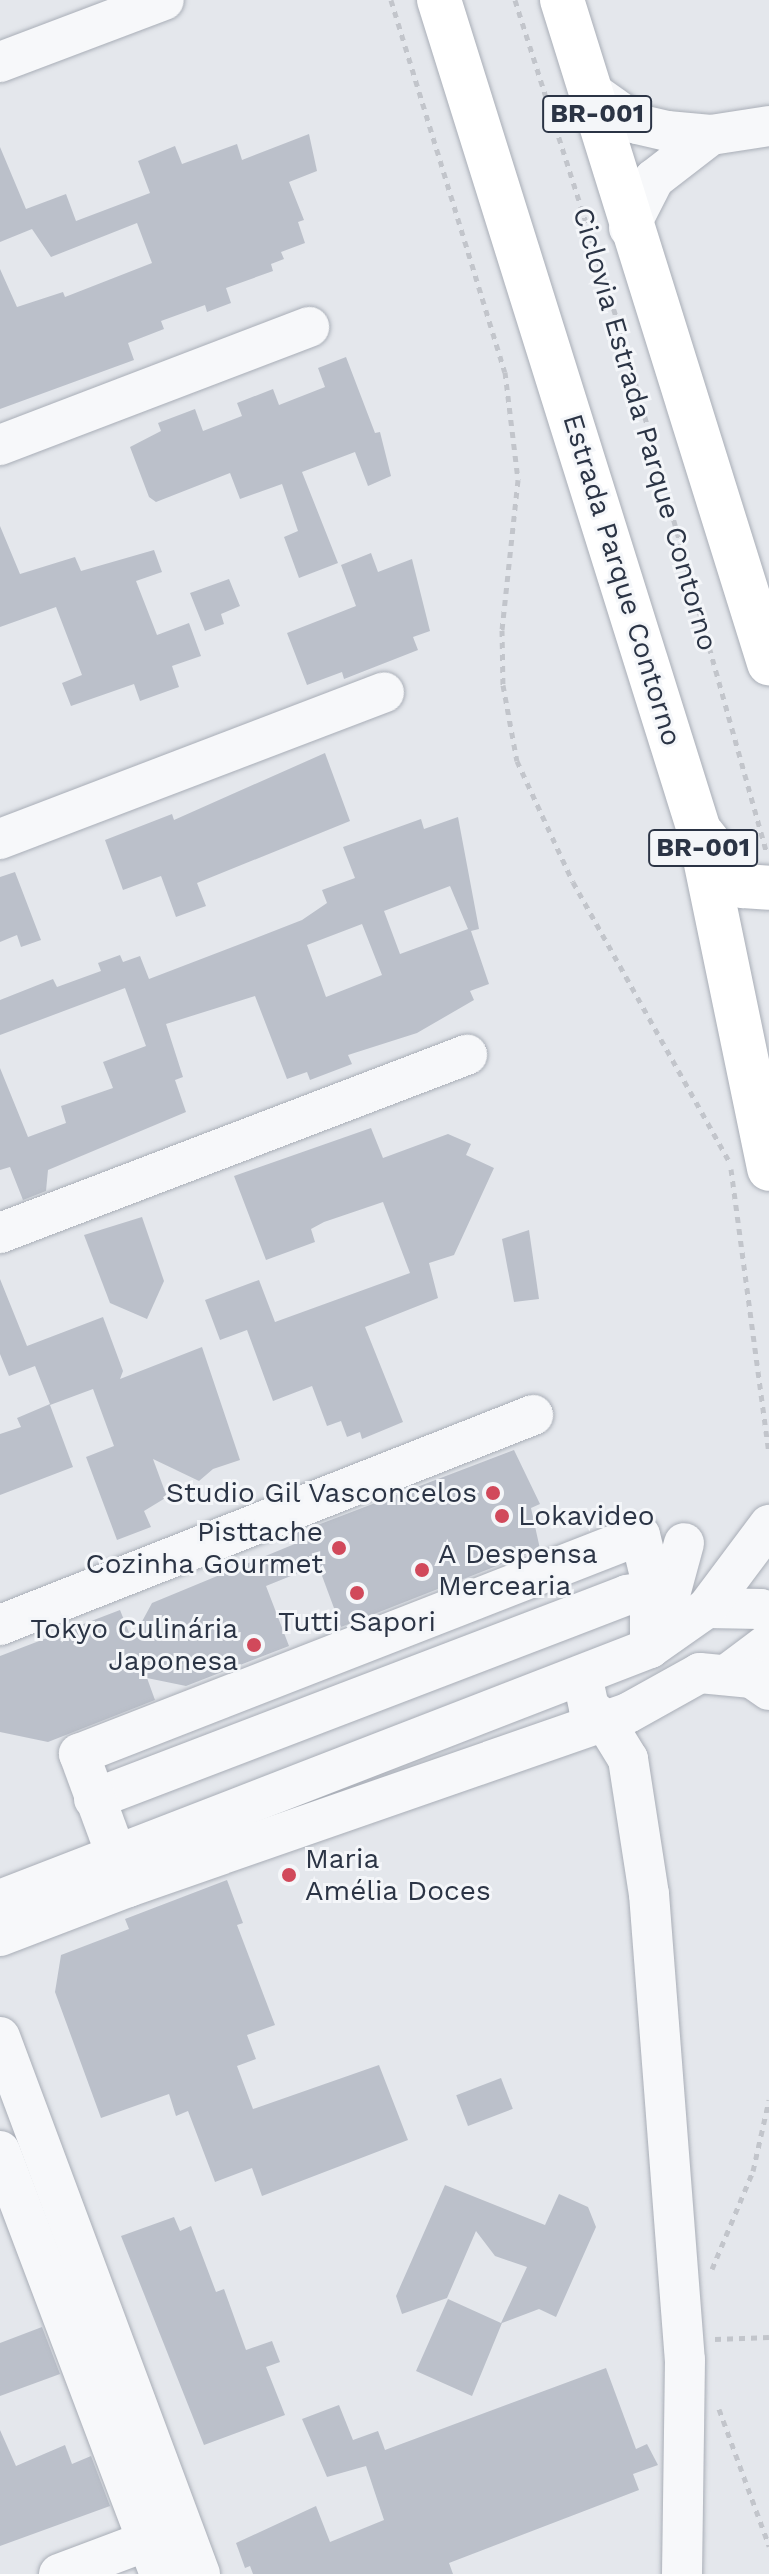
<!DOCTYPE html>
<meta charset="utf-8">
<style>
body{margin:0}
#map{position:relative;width:769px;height:2574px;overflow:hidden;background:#e4e7ec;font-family:"Work Sans",sans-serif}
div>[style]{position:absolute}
.building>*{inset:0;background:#bbc0ca;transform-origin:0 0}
.path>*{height:5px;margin-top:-2.5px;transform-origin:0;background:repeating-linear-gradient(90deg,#c2c5cb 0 6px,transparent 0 12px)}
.roads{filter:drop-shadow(0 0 2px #a9aeb7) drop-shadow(0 0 2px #a9aeb7)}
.minor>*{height:40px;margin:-20px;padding:0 20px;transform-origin:20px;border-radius:20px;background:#f7f8fa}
.highway>*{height:44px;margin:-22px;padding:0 22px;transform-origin:22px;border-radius:22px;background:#fff}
.dots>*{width:22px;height:22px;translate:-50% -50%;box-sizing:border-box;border:4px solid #f4f6f9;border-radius:50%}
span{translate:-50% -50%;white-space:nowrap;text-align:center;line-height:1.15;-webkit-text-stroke:6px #f4f6f9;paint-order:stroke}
.shield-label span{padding:2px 6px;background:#f4f6f9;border:2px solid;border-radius:6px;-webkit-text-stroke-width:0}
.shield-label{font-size:26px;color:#2b3445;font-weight:700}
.street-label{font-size:28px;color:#2b3445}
.poi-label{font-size:28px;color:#2b3445}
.right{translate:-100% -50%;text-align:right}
.left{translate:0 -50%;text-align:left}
</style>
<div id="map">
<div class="building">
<div style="clip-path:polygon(309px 134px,317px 171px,289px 182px,304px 220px,298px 222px,305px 243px,281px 252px,284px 259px,271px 264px,273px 271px,226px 288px,231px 303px,207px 312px,205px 305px,161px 321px,164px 329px,128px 343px,134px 360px,0 409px,0 269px,17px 307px,63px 292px,65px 297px,152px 263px,137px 223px,51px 257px,32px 229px,0 242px,0 147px,26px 209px,66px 194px,76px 221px,150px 193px,138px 161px,175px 146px,182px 164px,237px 144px,242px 160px)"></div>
<div style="clip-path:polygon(346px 357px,375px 433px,380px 432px,391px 476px,368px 486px,355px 452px,302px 472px,338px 563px,299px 578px,284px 537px,298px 531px,282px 484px,240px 499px,230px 473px,156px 502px,149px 497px,130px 447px,161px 431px,158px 423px,195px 409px,203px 431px,242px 416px,237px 403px,273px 389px,279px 405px,325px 387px,318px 368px)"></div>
<div style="clip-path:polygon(0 526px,20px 574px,75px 557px,81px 571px,154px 550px,162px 572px,136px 581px,157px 635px,189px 623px,201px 656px,172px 666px,179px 687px,140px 701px,134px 684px,71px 706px,62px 683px,82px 675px,56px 607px,0 627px)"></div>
<div style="clip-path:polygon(371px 553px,378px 572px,412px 559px,430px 631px,413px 637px,418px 650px,344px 679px,342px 672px,307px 685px,287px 633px,356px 606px,341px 565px)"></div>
<div style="clip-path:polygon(229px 579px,240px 606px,221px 614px,224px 624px,205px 631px,190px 593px)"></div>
<div style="clip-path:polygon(325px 753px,350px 821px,197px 883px,206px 906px,176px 917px,161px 876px,123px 890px,105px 840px,172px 814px,174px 820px)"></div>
<div style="clip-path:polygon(evenodd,458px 817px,479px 929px,471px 931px,489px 984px,470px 991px,474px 1000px,417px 1033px,348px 1055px,352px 1064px,310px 1080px,307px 1072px,287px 1079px,255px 996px,166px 1024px,183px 1077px,175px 1080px,186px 1112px,48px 1170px,46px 1191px,23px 1200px,10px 1167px,0 1170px,0 1068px,28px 1137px,66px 1123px,61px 1106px,113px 1088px,103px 1062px,146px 1046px,125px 988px,0 1035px,0 1000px,53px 979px,57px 987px,101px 971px,98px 963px,120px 955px,123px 962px,140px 956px,149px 979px,243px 943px,302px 920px,327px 903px,322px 890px,355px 878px,343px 847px,421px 819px,424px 829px,458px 817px,450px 886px,468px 929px,400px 954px,384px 911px,450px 886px,458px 817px,362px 924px,382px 975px,326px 997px,307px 945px,362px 924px)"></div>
<div style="clip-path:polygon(15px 872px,41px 940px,21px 947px,17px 935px,0 942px,0 877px)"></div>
<div style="clip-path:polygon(371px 1128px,383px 1158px,448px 1134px,471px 1144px,466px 1155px,494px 1168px,454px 1255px,429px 1263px,438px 1298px,365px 1327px,403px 1422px,362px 1439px,360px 1432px,347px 1437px,341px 1421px,327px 1426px,312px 1386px,273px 1401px,247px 1330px,220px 1340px,205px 1300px,259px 1280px,275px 1322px,410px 1273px,383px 1202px,324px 1222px,311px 1229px,315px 1242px,266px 1260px,234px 1176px)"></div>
<div style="clip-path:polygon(142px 1217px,164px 1281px,147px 1319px,110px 1303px,84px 1235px)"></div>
<div style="clip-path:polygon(529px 1230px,539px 1299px,514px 1302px,502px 1239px)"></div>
<div style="clip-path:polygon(0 1279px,27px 1346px,103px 1317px,123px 1371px,120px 1379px,202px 1347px,240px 1460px,213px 1469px,199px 1481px,153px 1459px,167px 1497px,144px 1511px,151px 1527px,117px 1540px,86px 1457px,114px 1446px,93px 1389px,50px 1405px,73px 1467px,0 1495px,0 1434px,21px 1427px,17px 1418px,50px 1404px,35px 1366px,9px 1376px,0 1354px)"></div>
<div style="clip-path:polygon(514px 1450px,540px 1504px,531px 1508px,540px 1549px,341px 1627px,318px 1565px,266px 1586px,289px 1646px,186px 1686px,147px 1678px,155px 1700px,48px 1742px,0 1732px,0 1656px,120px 1610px,132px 1640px,152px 1603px,297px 1543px,294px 1534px)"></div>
<div style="clip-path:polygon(227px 1880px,243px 1923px,237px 1925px,275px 2025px,247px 2035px,256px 2059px,237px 2066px,253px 2109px,379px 2065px,408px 2140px,262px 2196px,252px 2168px,215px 2182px,188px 2111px,176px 2116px,169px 2094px,101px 2118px,55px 1992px,61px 1955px,129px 1929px,125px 1919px)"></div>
<div style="left:501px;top:2078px;width:33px;height:48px;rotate:69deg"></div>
<div style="clip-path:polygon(445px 2185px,545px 2225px,559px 2194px,588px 2207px,596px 2227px,556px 2317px,539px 2309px,502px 2323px,472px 2396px,416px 2371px,448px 2299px,501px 2323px,527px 2267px,495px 2256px,476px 2231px,447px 2298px,402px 2314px,396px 2296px)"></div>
<div style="clip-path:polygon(174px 2217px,180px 2231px,191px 2226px,216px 2292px,224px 2289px,246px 2350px,272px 2341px,280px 2362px,266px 2367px,285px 2415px,204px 2445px,121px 2236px)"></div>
<div style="clip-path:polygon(42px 2327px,60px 2374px,0 2396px,0 2343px)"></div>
<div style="clip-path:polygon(606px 2368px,636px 2449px,647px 2444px,658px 2465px,633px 2474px,639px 2490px,449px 2563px,453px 2574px,253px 2574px,250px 2566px,245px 2568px,236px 2543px,316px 2506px,330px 2542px,384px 2520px,366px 2466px,327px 2477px,302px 2419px,339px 2405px,353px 2440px,378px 2431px,385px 2450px)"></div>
<div style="clip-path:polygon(0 2430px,16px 2466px,65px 2445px,72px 2464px,91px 2456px,110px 2506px,0 2546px)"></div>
</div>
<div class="path">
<div style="left:391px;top:0;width:389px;rotate:73deg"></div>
<div style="left:505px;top:372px;width:109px;rotate:83.1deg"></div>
<div style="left:518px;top:480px;width:151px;rotate:96.1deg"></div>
<div style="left:502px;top:630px;width:55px;rotate:89deg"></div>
<div style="left:503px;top:685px;width:77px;rotate:79.6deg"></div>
<div style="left:517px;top:761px;width:133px;rotate:65.2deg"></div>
<div style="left:573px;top:882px;width:322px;rotate:60.8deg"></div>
<div style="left:515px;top:0;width:352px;rotate:72.3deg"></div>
<div style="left:622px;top:335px;width:539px;rotate:74.39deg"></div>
<div style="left:731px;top:1169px;width:286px;rotate:82.4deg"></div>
<div style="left:712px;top:2269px;width:106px;rotate:-67.3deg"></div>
<div style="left:753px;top:2171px;width:73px;rotate:-77.3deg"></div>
<div style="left:715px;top:2339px;width:54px;rotate:-2.1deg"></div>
<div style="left:719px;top:2409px;width:146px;rotate:69.9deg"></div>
</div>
<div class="roads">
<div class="minor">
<div style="left:0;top:62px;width:175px;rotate:-20.7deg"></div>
<div style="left:592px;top:92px;width:55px;rotate:35.4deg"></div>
<div style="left:637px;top:124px;width:31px;rotate:13deg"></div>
<div style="left:667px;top:131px;width:44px;rotate:5.2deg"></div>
<div style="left:711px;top:135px;width:59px;rotate:-8.8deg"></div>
<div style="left:629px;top:228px;width:55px;rotate:-63deg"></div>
<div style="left:654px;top:179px;width:72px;rotate:-37.7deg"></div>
<div style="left:0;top:445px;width:331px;rotate:-20.9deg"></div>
<div style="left:0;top:839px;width:411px;rotate:-20.9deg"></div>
<div style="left:0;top:1233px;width:500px;rotate:-20.9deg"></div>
<div style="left:668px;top:1602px;width:61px;rotate:-74.8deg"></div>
<div style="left:707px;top:1608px;width:54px;rotate:1.1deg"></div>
<div style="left:761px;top:1609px;width:10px;rotate:37deg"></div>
<div style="left:0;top:1625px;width:573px;rotate:-21.5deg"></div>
<div style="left:729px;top:1673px;width:50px;rotate:-36.9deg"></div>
<div style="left:582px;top:1675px;width:33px;rotate:78deg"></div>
<div style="left:589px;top:1707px;width:20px;rotate:41deg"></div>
<div style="left:604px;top:1720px;width:46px;rotate:58.4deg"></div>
<div style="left:628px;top:1759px;width:137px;rotate:81.2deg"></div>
<div style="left:649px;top:1894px;width:467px;rotate:85.6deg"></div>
<div style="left:685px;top:2360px;width:214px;rotate:90.8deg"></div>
<div style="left:94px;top:1799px;width:571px;rotate:-20.94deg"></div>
<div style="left:627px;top:1595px;width:23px;rotate:-10deg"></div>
<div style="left:128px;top:1887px;width:142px;rotate:-110.2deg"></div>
<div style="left:79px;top:1754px;width:602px;rotate:-21.32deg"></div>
<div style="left:640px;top:1535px;width:42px;rotate:76.3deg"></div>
<div style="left:650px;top:1576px;width:72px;rotate:90deg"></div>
<div style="left:0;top:1900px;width:697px;rotate:-21.19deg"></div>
<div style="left:650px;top:1648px;width:70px;rotate:-35.1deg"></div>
<div style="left:707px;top:1608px;width:104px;rotate:-53.2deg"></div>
<div style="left:0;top:1936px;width:137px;rotate:-20.9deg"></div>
<div style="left:128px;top:1887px;width:529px;rotate:-19.19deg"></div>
<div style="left:628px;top:1713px;width:82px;rotate:-29.1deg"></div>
<div style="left:700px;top:1673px;width:52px;rotate:5.5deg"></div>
<div style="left:752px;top:1678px;width:21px;rotate:35deg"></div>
<div style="left:0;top:2037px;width:573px;rotate:69.57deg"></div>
<div style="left:0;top:2151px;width:452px;rotate:69.3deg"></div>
<div style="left:59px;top:2574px;width:120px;rotate:-20.6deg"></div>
</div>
<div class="highway">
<div style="left:439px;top:0;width:870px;rotate:72.61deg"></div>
<div style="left:699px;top:830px;width:346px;rotate:78.3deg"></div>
<div style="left:562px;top:0;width:695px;rotate:72.66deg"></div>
<div style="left:703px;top:835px;width:65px;rotate:51.9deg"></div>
<div style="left:743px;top:886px;width:26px;rotate:4deg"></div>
</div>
</div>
<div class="dots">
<div style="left:493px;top:1493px;background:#d1495b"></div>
<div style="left:502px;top:1516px;background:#d1495b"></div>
<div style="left:339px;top:1548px;background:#d1495b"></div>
<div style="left:422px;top:1570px;background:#d1495b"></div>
<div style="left:357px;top:1593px;background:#d1495b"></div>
<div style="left:254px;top:1645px;background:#d1495b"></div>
<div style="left:289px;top:1875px;background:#d1495b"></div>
</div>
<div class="shield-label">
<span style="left:597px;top:114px">BR-001</span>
<span style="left:703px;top:848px">BR-001</span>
</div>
<div class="street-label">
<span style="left:645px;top:429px;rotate:74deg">Ciclovia Estrada Parque Contorno</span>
<span style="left:622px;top:580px;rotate:73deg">Estrada Parque Contorno</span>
</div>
<div class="poi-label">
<span class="right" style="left:477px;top:1493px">Studio Gil Vasconcelos</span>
<span class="left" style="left:518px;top:1516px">Lokavideo</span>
<span class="right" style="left:323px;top:1548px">Pisttache<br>Cozinha Gourmet</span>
<span class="left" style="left:438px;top:1570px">A Despensa<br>Mercearia</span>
<span style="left:357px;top:1622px">Tutti Sapori</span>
<span class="right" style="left:238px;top:1645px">Tokyo Culinária<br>Japonesa</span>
<span class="left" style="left:305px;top:1875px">Maria<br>Amélia Doces</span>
</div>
</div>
